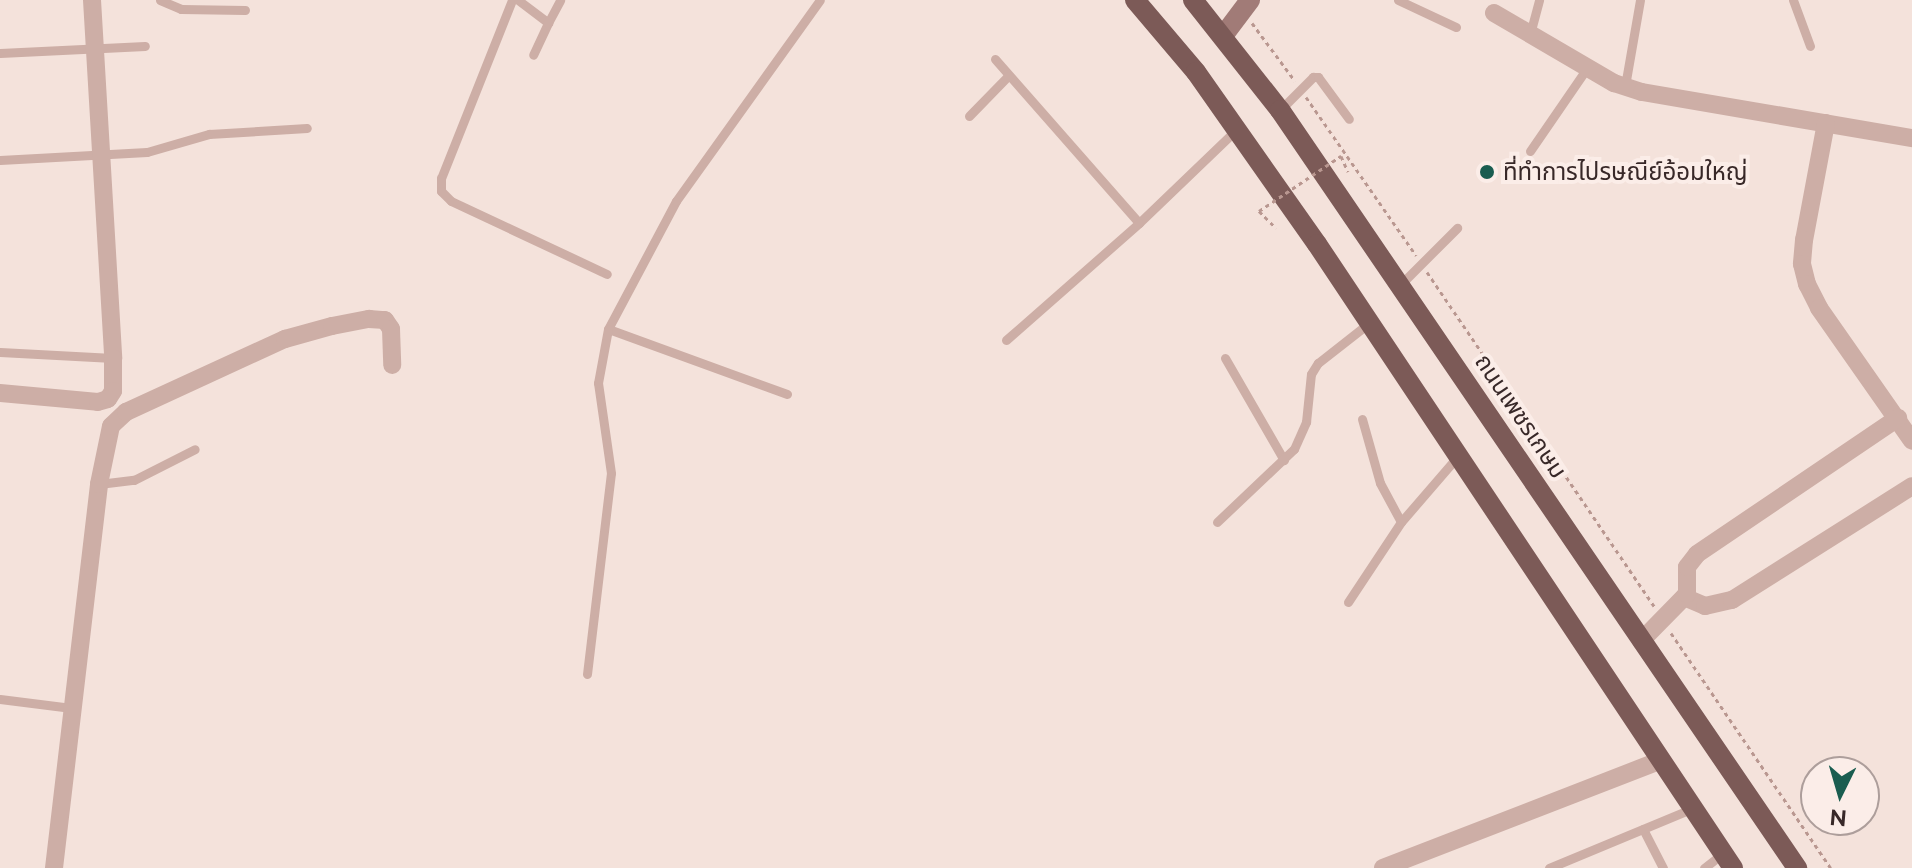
<!DOCTYPE html>
<meta charset="utf-8">
<style>
body{margin:0}
#map{position:relative;width:1912px;height:868px;overflow:hidden;background:#f4e2db;font-family:Raleway,"Noto Sans Thai",sans-serif}
div>[style]{position:absolute}
.path>*{height:3px;margin-top:-1.5px;transform-origin:0;background:repeating-linear-gradient(90deg,#b99790 0 4px,transparent 0 8px)}
.lane>*{height:9px;margin:-4.5px;padding:0 4.5px;transform-origin:4.5px;border-radius:4.5px;background:#cdaea6}
.street>*{height:18px;margin:-9px;padding:0 9px;transform-origin:9px;border-radius:9px;background:#cdaea6}
.secondary>*{height:20px;margin:-10px;padding:0 10px;transform-origin:10px;border-radius:10px;background:#a17b77}
.primary>*{height:20px;margin:-10px;padding:0 10px;transform-origin:10px;border-radius:10px;background:#7c5a57}
.path-bridge>*{height:3px;margin-top:-1.5px;transform-origin:0;background:repeating-linear-gradient(90deg,#b99790 0 4px,transparent 0 8px)}
.dots>*{width:22px;height:22px;translate:-50% -50%;box-sizing:border-box;border:4px solid #fbede8;border-radius:50%}
span{translate:-50% -50%;white-space:nowrap;text-align:center;line-height:1.15;-webkit-text-stroke:8px #fbede8;paint-order:stroke}
.poi-label{font-size:24px;color:#382828}
.left{translate:0 -50%;text-align:left}
.street-label{font-size:24px;color:#382828}
.north{position:absolute;left:1800px;top:756px;width:80px;height:80px;box-sizing:border-box;background:#fbede8;border:2px solid #ad9e9b;border-radius:50%;rotate:185deg;font-size:22px;font-weight:700;line-height:32px;text-align:center;color:#382828}
.north::after{content:'';display:block;margin:auto;width:28px;height:36px;background:#1a5d50;clip-path:polygon(50% 0,100% 100%,50% 72%,0 100%)}
</style>
<div id="map">
<div class="path">
<div style="left:1252px;top:23px;width:72px;rotate:53.4deg"></div>
<div style="left:1306px;top:97px;width:193px;rotate:55.2deg"></div>
<div style="left:1341px;top:156px;width:17px;rotate:66deg"></div>
<div style="left:1259px;top:211px;width:24px;rotate:45deg"></div>
<div style="left:1427px;top:272px;width:404px;rotate:55.8deg"></div>
<div style="left:1671px;top:633px;width:284px;rotate:55.8deg"></div>
</div>
<div class="lane">
<div style="left:160px;top:0;width:23px;rotate:23deg"></div>
<div style="left:181px;top:9px;width:64px;rotate:0.9deg"></div>
<div style="left:512px;top:0;width:192px;rotate:111.7deg"></div>
<div style="left:441px;top:178px;width:13px;rotate:90deg"></div>
<div style="left:441px;top:191px;width:14px;rotate:45deg"></div>
<div style="left:451px;top:201px;width:172px;rotate:25.1deg"></div>
<div style="left:518px;top:0;width:38px;rotate:37deg"></div>
<div style="left:548px;top:23px;width:35px;rotate:115deg"></div>
<div style="left:1398px;top:0;width:64px;rotate:25deg"></div>
<div style="left:1793px;top:0;width:49px;rotate:69.7deg"></div>
<div style="left:548px;top:23px;width:26px;rotate:-62deg"></div>
<div style="left:1530px;top:34px;width:35px;rotate:-75deg"></div>
<div style="left:0;top:53px;width:145px;rotate:-2.8deg"></div>
<div style="left:995px;top:59px;width:218px;rotate:48.7deg"></div>
<div style="left:1139px;top:223px;width:136px;rotate:-43.8deg"></div>
<div style="left:1625px;top:86px;width:87px;rotate:-80.1deg"></div>
<div style="left:1280px;top:110px;width:47px;rotate:-45deg"></div>
<div style="left:1313px;top:77px;width:5px"></div>
<div style="left:1318px;top:77px;width:52px;rotate:53.6deg"></div>
<div style="left:969px;top:116px;width:56px;rotate:-45.7deg"></div>
<div style="left:1530px;top:151px;width:101px;rotate:-55.5deg"></div>
<div style="left:0;top:160px;width:147px;rotate:-3.1deg"></div>
<div style="left:147px;top:152px;width:65px;rotate:-16.2deg"></div>
<div style="left:209px;top:134px;width:98px;rotate:-3.5deg"></div>
<div style="left:1400px;top:285px;width:81px;rotate:-45deg"></div>
<div style="left:1006px;top:340px;width:177px;rotate:-41.3deg"></div>
<div style="left:0;top:352px;width:113px;rotate:3deg"></div>
<div style="left:1225px;top:358px;width:118px;rotate:60deg"></div>
<div style="left:787px;top:394px;width:190px;rotate:-160deg"></div>
<div style="left:608px;top:329px;width:145px;rotate:-62deg"></div>
<div style="left:676px;top:201px;width:247px;rotate:-54.4deg"></div>
<div style="left:1362px;top:419px;width:66px;rotate:74.3deg"></div>
<div style="left:1380px;top:483px;width:44px;rotate:61.7deg"></div>
<div style="left:99px;top:484px;width:35px;rotate:-7deg"></div>
<div style="left:134px;top:480px;width:68px;rotate:-26.9deg"></div>
<div style="left:1217px;top:522px;width:106px;rotate:-43.5deg"></div>
<div style="left:1294px;top:449px;width:30px;rotate:-66deg"></div>
<div style="left:1306px;top:422px;width:48px;rotate:-84.1deg"></div>
<div style="left:1311px;top:374px;width:13px;rotate:-58deg"></div>
<div style="left:1318px;top:363px;width:65px;rotate:-38.1deg"></div>
<div style="left:1348px;top:602px;width:96px;rotate:-56.5deg"></div>
<div style="left:1401px;top:522px;width:87px;rotate:-49.2deg"></div>
<div style="left:587px;top:674px;width:202px;rotate:-83.2deg"></div>
<div style="left:611px;top:473px;width:91px;rotate:-98.2deg"></div>
<div style="left:598px;top:383px;width:55px;rotate:-79.5deg"></div>
<div style="left:0;top:699px;width:72px;rotate:7.2deg"></div>
<div style="left:1643px;top:829px;width:44px;rotate:62.9deg"></div>
<div style="left:1549px;top:868px;width:156px;rotate:-22.6deg"></div>
<div style="left:1704px;top:868px;width:24px;rotate:-38deg"></div>
</div>
<div class="street">
<div style="left:92px;top:0;width:359px;rotate:86.6deg"></div>
<div style="left:113px;top:358px;width:33px;rotate:90deg"></div>
<div style="left:113px;top:391px;width:9px;rotate:122deg"></div>
<div style="left:1494px;top:13px;width:139px;rotate:30.3deg"></div>
<div style="left:1614px;top:83px;width:29px;rotate:18deg"></div>
<div style="left:1642px;top:92px;width:274px;rotate:9.7deg"></div>
<div style="left:1826px;top:123px;width:119px;rotate:100.6deg"></div>
<div style="left:1804px;top:240px;width:24px;rotate:95deg"></div>
<div style="left:1802px;top:264px;width:21px;rotate:76deg"></div>
<div style="left:1807px;top:284px;width:27px;rotate:63deg"></div>
<div style="left:1819px;top:308px;width:162px;rotate:55deg"></div>
<div style="left:0;top:393px;width:98px;rotate:5.2deg"></div>
<div style="left:98px;top:402px;width:10px;rotate:-17deg"></div>
<div style="left:1684px;top:597px;width:23px;rotate:23deg"></div>
<div style="left:1705px;top:606px;width:28px;rotate:-13deg"></div>
<div style="left:1732px;top:600px;width:213px;rotate:-32.3deg"></div>
<div style="left:1641px;top:641px;width:66px;rotate:-45.6deg"></div>
<div style="left:1687px;top:594px;width:27px;rotate:-90deg"></div>
<div style="left:1687px;top:567px;width:16px;rotate:-52deg"></div>
<div style="left:1697px;top:554px;width:243px;rotate:-34.1deg"></div>
<div style="left:54px;top:868px;width:387px;rotate:-83.3deg"></div>
<div style="left:99px;top:484px;width:59px;rotate:-78.3deg"></div>
<div style="left:111px;top:426px;width:21px;rotate:-43deg"></div>
<div style="left:126px;top:412px;width:175px;rotate:-24.7deg"></div>
<div style="left:285px;top:339px;width:49px;rotate:-15.5deg"></div>
<div style="left:332px;top:326px;width:38px;rotate:-11deg"></div>
<div style="left:369px;top:319px;width:16px;rotate:4deg"></div>
<div style="left:385px;top:320px;width:11px;rotate:56deg"></div>
<div style="left:391px;top:329px;width:36px;rotate:88deg"></div>
<div style="left:1383px;top:868px;width:298px;rotate:-21.2deg"></div>
</div>
<div class="secondary">
<div style="left:1223px;top:36px;width:45px;rotate:-53.1deg"></div>
</div>
<div class="primary">
<div style="left:1135px;top:0;width:94px;rotate:49.7deg"></div>
<div style="left:1196px;top:72px;width:210px;rotate:54.9deg"></div>
<div style="left:1317px;top:244px;width:750px;rotate:56.31deg"></div>
<div style="left:1193px;top:0;width:140px;rotate:51.7deg"></div>
<div style="left:1280px;top:110px;width:918px;rotate:55.7deg"></div>
</div>
<div class="path-bridge">
<div style="left:1259px;top:211px;width:99px;rotate:-33.9deg"></div>
</div>
<div class="dots">
<div style="left:1487px;top:172px;background:#1a5d50"></div>
</div>
<div class="poi-label">
<span class="left" style="left:1503px;top:172px">ที่ทำการไปรษณีย์อ้อมใหญ่</span>
</div>
<div class="street-label">
<span style="left:1521px;top:416px;rotate:56deg">ถนนเพชรเกษม</span>
</div>
<div class="north">N</div>
</div>
